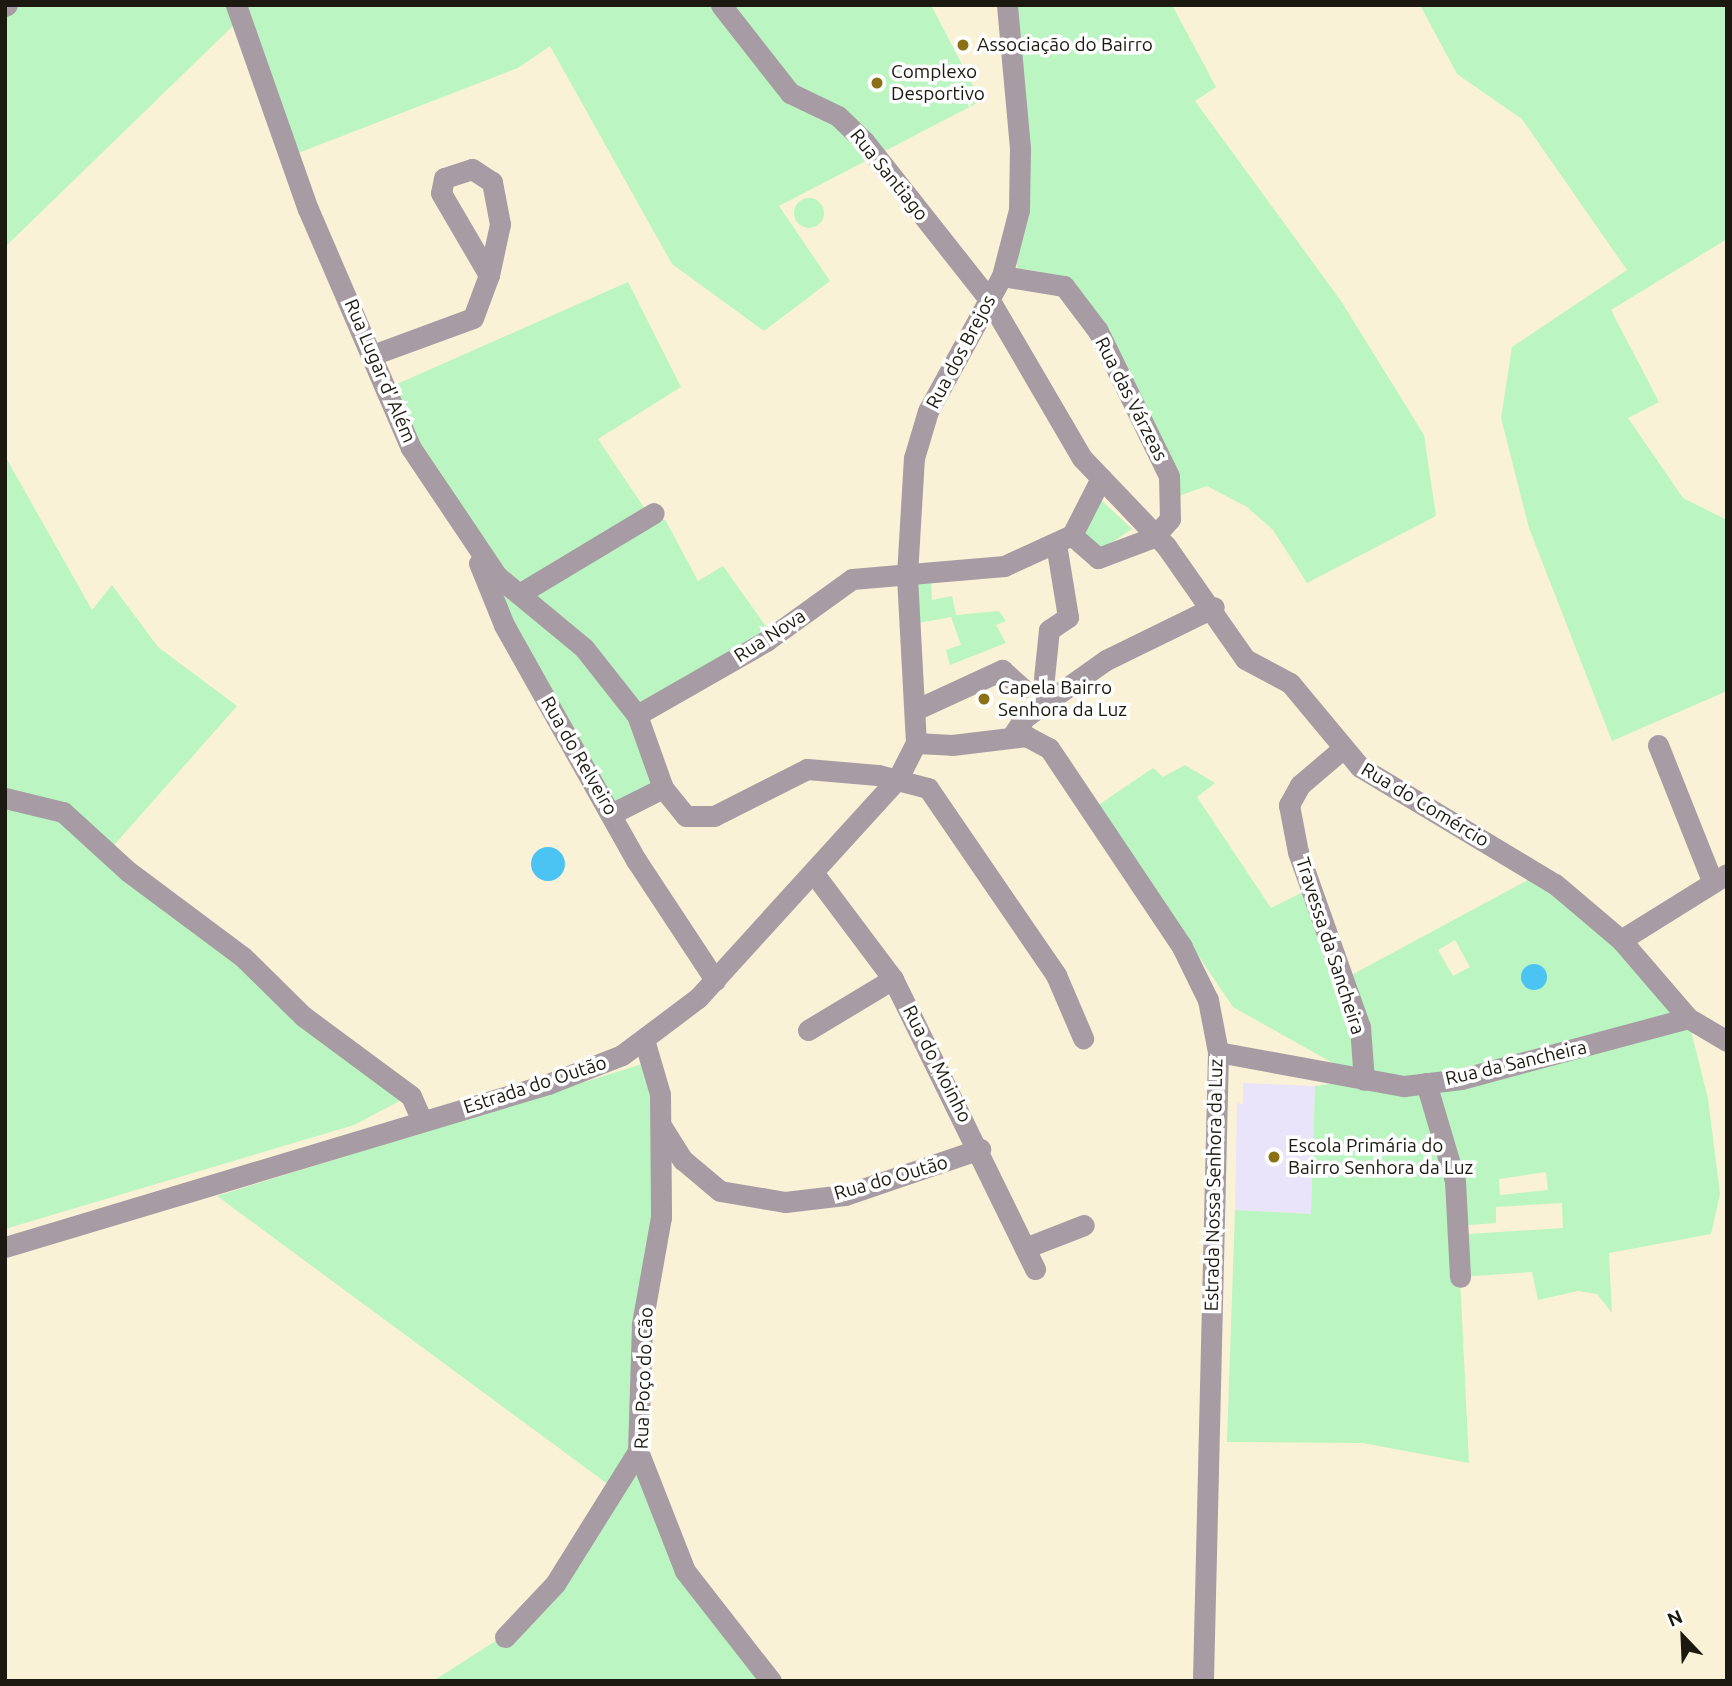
<!DOCTYPE html>
<meta charset="utf-8">
<style>
body{margin:0}
#map{position:relative;width:1732px;height:1686px;overflow:hidden;background:#faf2d6;font-family:Ubuntu,sans-serif}
div>[style]{position:absolute}
.education>*{inset:0;background:#eae4fa}
.green>*{inset:0;background:#bbf5c1}
.round{border-radius:50%}
.water>*{inset:0;background:#4cc4f3}
.minor>*{height:21px;margin:-10.5px;padding:0 10.5px;transform-origin:10.5px;border-radius:10.5px;background:#a79ca4}
.dots>*{width:19px;height:19px;translate:-50% -50%;box-sizing:border-box;border:4px solid #fff;border-radius:50%}
span{translate:-50% -50%;white-space:nowrap;text-align:center;line-height:1.15;-webkit-text-stroke:7px #fff;paint-order:stroke}
.poi-label{font-size:19px;color:#1c1910}
.left{translate:0 -50%;text-align:left}
.street-label{font-size:19px;color:#1c1910}
.frame{position:absolute;inset:0;border:7px solid #1c1910;pointer-events:none}
.north{position:absolute;left:1648px;top:1602px;width:70px;height:70px;-webkit-text-stroke:5px #fff;paint-order:stroke;rotate:337deg;font-size:19px;font-weight:700;line-height:28px;text-align:center;color:#1c1910}
.north::after{content:'';display:block;margin:auto;width:24px;height:32px;background:#1c1910;clip-path:polygon(50% 0,100% 100%,50% 72%,0 100%)}
</style>
<div id="map">
<div class="education">
<div style="clip-path:polygon(1243px 1083px,1315px 1086px,1311px 1214px,1235px 1210px,1237px 1103px,1243px 1104px)"></div>
</div>
<div class="green">
<div style="clip-path:polygon(5px 5px,931px 5px,981px 101px,779px 206px,830px 281px,764px 331px,672px 264px,550px 46px,518px 68px,288px 157px,239px 20px,5px 247px)"></div>
<div style="clip-path:polygon(1012px 5px,1172px 5px,1216px 87px,1195px 101px,1341px 301px,1424px 435px,1436px 516px,1307px 583px,1273px 530px,1247px 507px,1207px 486px,1173px 498px,1136px 399px,1041px 272px,1017px 268px)"></div>
<div style="clip-path:polygon(1420px 5px,1727px 5px,1727px 239px,1611px 310px,1659px 402px,1628px 418px,1683px 498px,1727px 520px,1727px 691px,1612px 741px,1529px 528px,1501px 418px,1512px 347px,1627px 270px,1522px 119px,1457px 74px)"></div>
<div class="round" style="left:794px;top:198px;width:30px;height:30px"></div>
<div style="clip-path:polygon(628px 282px,681px 387px,598px 439px,643px 506px,666px 521px,698px 581px,723px 566px,773px 636px,637px 715px,663px 788px,613px 813px,491px 595px,388px 388px)"></div>
<div style="clip-path:polygon(5px 456px,92px 610px,112px 585px,158px 647px,237px 706px,108px 852px,413px 1094px,354px 1125px,5px 1229px)"></div>
<div style="clip-path:polygon(1099px 498px,1132px 529px,1101px 550px,1080px 529px)"></div>
<div style="clip-path:polygon(931px 583px,932px 600px,952px 596px,956px 615px,999px 611px,1006px 621px,996px 625px,1006px 643px,950px 665px,946px 650px,961px 645px,951px 617px,918px 623px,908px 585px)"></div>
<div style="clip-path:polygon(evenodd,1185px 765px,1215px 783px,1197px 797px,1271px 908px,1311px 888px,1344px 979px,1539px 874px,1688px 1018px,1708px 1099px,1720px 1194px,1711px 1234px,1609px 1253px,1612px 1313px,1597px 1294px,1578px 1291px,1538px 1300px,1532px 1272px,1460px 1277px,1469px 1463px,1363px 1443px,1227px 1442px,1235px 1210px,1311px 1214px,1315px 1086px,1363px 1080px,1233px 1007px,1097px 806px,1153px 768px,1163px 777px,1185px 765px,1455px 940px,1470px 967px,1453px 976px,1438px 950px,1455px 940px,1185px 765px,1546px 1172px,1548px 1190px,1500px 1195px,1499px 1179px,1546px 1172px,1185px 765px,1562px 1203px,1563px 1228px,1468px 1234px,1468px 1225px,1496px 1223px,1496px 1207px,1562px 1203px)"></div>
<div style="clip-path:polygon(652px 1061px,660px 1094px,638px 1451px,685px 1571px,771px 1681px,433px 1681px,511px 1631px,617px 1491px,217px 1196px)"></div>
</div>
<div class="water">
<div class="round" style="left:531px;top:847px;width:34px;height:34px"></div>
<div class="round" style="left:1521px;top:964px;width:26px;height:26px"></div>
</div>
<div class="minor">
<div style="left:236px;top:5px;width:216px;rotate:70.6deg"></div>
<div style="left:308px;top:209px;width:260px;rotate:66.7deg"></div>
<div style="left:411px;top:448px;width:154px;rotate:56.1deg"></div>
<div style="left:497px;top:576px;width:113px;rotate:39.6deg"></div>
<div style="left:584px;top:648px;width:85px;rotate:51.7deg"></div>
<div style="left:637px;top:715px;width:77px;rotate:70.4deg"></div>
<div style="left:663px;top:788px;width:36px;rotate:51deg"></div>
<div style="left:686px;top:816px;width:28px"></div>
<div style="left:714px;top:816px;width:104px;rotate:-26.8deg"></div>
<div style="left:807px;top:769px;width:71px;rotate:4.8deg"></div>
<div style="left:878px;top:775px;width:52px;rotate:14.6deg"></div>
<div style="left:928px;top:788px;width:227px;rotate:55.6deg"></div>
<div style="left:1056px;top:975px;width:69px;rotate:66.8deg"></div>
<div style="left:721px;top:5px;width:112px;rotate:51.9deg"></div>
<div style="left:790px;top:93px;width:53px;rotate:25.6deg"></div>
<div style="left:838px;top:116px;width:36px;rotate:44deg"></div>
<div style="left:864px;top:141px;width:201px;rotate:51.7deg"></div>
<div style="left:989px;top:299px;width:184px;rotate:59.7deg"></div>
<div style="left:1082px;top:458px;width:122px;rotate:46.3deg"></div>
<div style="left:1166px;top:546px;width:138px;rotate:55deg"></div>
<div style="left:1245px;top:659px;width:51px;rotate:28.1deg"></div>
<div style="left:1290px;top:683px;width:109px;rotate:50.2deg"></div>
<div style="left:1360px;top:767px;width:227px;rotate:31deg"></div>
<div style="left:1555px;top:884px;width:87px;rotate:40.3deg"></div>
<div style="left:1621px;top:940px;width:103px;rotate:49.3deg"></div>
<div style="left:1688px;top:1018px;width:45px;rotate:30.5deg"></div>
<div style="left:5px;top:6px;width:2px;rotate:-27deg"></div>
<div style="left:1002px;top:276px;width:63px;rotate:9.2deg"></div>
<div style="left:1064px;top:286px;width:56px;rotate:52.9deg"></div>
<div style="left:1098px;top:331px;width:161px;rotate:63.9deg"></div>
<div style="left:1169px;top:476px;width:43px;rotate:88.7deg"></div>
<div style="left:1170px;top:519px;width:24px;rotate:132deg"></div>
<div style="left:1154px;top:537px;width:60px;rotate:159.4deg"></div>
<div style="left:1098px;top:558px;width:35px;rotate:-139deg"></div>
<div style="left:1072px;top:535px;width:64px;rotate:-63deg"></div>
<div style="left:375px;top:354px;width:104px;rotate:-20.2deg"></div>
<div style="left:473px;top:318px;width:46px;rotate:-69.6deg"></div>
<div style="left:489px;top:275px;width:52px;rotate:-77.8deg"></div>
<div style="left:500px;top:224px;width:43px;rotate:-100.8deg"></div>
<div style="left:492px;top:182px;width:24px;rotate:-147deg"></div>
<div style="left:472px;top:169px;width:29px;rotate:162deg"></div>
<div style="left:444px;top:178px;width:15px;rotate:101deg"></div>
<div style="left:441px;top:193px;width:95px;rotate:59.7deg"></div>
<div style="left:479px;top:563px;width:67px;rotate:68deg"></div>
<div style="left:504px;top:625px;width:270px;rotate:60.7deg"></div>
<div style="left:636px;top:860px;width:144px;rotate:56.6deg"></div>
<div style="left:519px;top:594px;width:157px;rotate:-31deg"></div>
<div style="left:1044px;top:678px;width:48px;rotate:-84.1deg"></div>
<div style="left:1049px;top:630px;width:23px;rotate:-34deg"></div>
<div style="left:1068px;top:617px;width:74px;rotate:-99.3deg"></div>
<div style="left:915px;top:710px;width:96px;rotate:-24.7deg"></div>
<div style="left:1002px;top:670px;width:27px;rotate:42deg"></div>
<div style="left:637px;top:715px;width:149px;rotate:-29.8deg"></div>
<div style="left:766px;top:641px;width:106px;rotate:-35.8deg"></div>
<div style="left:852px;top:579px;width:153px;rotate:-4.9deg"></div>
<div style="left:1004px;top:566px;width:75px;rotate:-24.5deg"></div>
<div style="left:1012px;top:736px;width:22px;rotate:-56deg"></div>
<div style="left:1024px;top:718px;width:100px;rotate:-35.3deg"></div>
<div style="left:1106px;top:660px;width:120px;rotate:-26.1deg"></div>
<div style="left:916px;top:743px;width:36px;rotate:3deg"></div>
<div style="left:952px;top:745px;width:75px;rotate:-6.9deg"></div>
<div style="left:1026px;top:736px;width:26px;rotate:28deg"></div>
<div style="left:1049px;top:748px;width:239px;rotate:56.2deg"></div>
<div style="left:1182px;top:947px;width:59px;rotate:63.9deg"></div>
<div style="left:1208px;top:1000px;width:53px;rotate:79.1deg"></div>
<div style="left:1218px;top:1052px;width:629px;rotate:91.37deg"></div>
<div style="left:1658px;top:745px;width:146px;rotate:68.3deg"></div>
<div style="left:1341px;top:750px;width:54px;rotate:139.5deg"></div>
<div style="left:1300px;top:785px;width:23px;rotate:119deg"></div>
<div style="left:1289px;top:805px;width:48px;rotate:79.2deg"></div>
<div style="left:1298px;top:852px;width:186px;rotate:70.5deg"></div>
<div style="left:1360px;top:1027px;width:53px;rotate:85.7deg"></div>
<div style="left:5px;top:798px;width:60px;rotate:13.6deg"></div>
<div style="left:63px;top:812px;width:89px;rotate:42.3deg"></div>
<div style="left:129px;top:872px;width:142px;rotate:36.7deg"></div>
<div style="left:243px;top:957px;width:84px;rotate:44.5deg"></div>
<div style="left:303px;top:1016px;width:134px;rotate:36.5deg"></div>
<div style="left:411px;top:1096px;width:27px;rotate:66deg"></div>
<div style="left:613px;top:813px;width:56px;rotate:-26.6deg"></div>
<div style="left:815px;top:875px;width:130px;rotate:53.1deg"></div>
<div style="left:893px;top:979px;width:323px;rotate:63.9deg"></div>
<div style="left:1621px;top:940px;width:125px;rotate:-31.9deg"></div>
<div style="left:808px;top:1030px;width:99px;rotate:-31deg"></div>
<div style="left:645px;top:1043px;width:53px;rotate:73.6deg"></div>
<div style="left:660px;top:1094px;width:123px;rotate:89.5deg"></div>
<div style="left:661px;top:1217px;width:109px;rotate:100.1deg"></div>
<div style="left:642px;top:1324px;width:127px;rotate:91.8deg"></div>
<div style="left:638px;top:1451px;width:129px;rotate:68.6deg"></div>
<div style="left:685px;top:1571px;width:140px;rotate:52deg"></div>
<div style="left:1218px;top:1052px;width:189px;rotate:10.4deg"></div>
<div style="left:1404px;top:1086px;width:57px;rotate:-7deg"></div>
<div style="left:1461px;top:1079px;width:235px;rotate:-15deg"></div>
<div style="left:1426px;top:1083px;width:102px;rotate:73.5deg"></div>
<div style="left:1455px;top:1181px;width:96px;rotate:87deg"></div>
<div style="left:662px;top:1127px;width:39px;rotate:58deg"></div>
<div style="left:683px;top:1160px;width:48px;rotate:40deg"></div>
<div style="left:720px;top:1191px;width:66px;rotate:9.6deg"></div>
<div style="left:785px;top:1202px;width:60px;rotate:-6.7deg"></div>
<div style="left:845px;top:1195px;width:143px;rotate:-18.8deg"></div>
<div style="left:5px;top:1247px;width:567px;rotate:-16.71deg"></div>
<div style="left:548px;top:1084px;width:79px;rotate:-21.4deg"></div>
<div style="left:622px;top:1055px;width:95px;rotate:-36.9deg"></div>
<div style="left:698px;top:998px;width:297px;rotate:-47.7deg"></div>
<div style="left:898px;top:778px;width:39px;rotate:-63deg"></div>
<div style="left:916px;top:743px;width:168px;rotate:-93.1deg"></div>
<div style="left:907px;top:575px;width:117px;rotate:-86.6deg"></div>
<div style="left:914px;top:458px;width:49px;rotate:-73.4deg"></div>
<div style="left:928px;top:411px;width:154px;rotate:-61.3deg"></div>
<div style="left:1002px;top:276px;width:68px;rotate:-75.6deg"></div>
<div style="left:1019px;top:210px;width:62px;rotate:-89.1deg"></div>
<div style="left:1020px;top:148px;width:144px;rotate:-95.2deg"></div>
<div style="left:1025px;top:1248px;width:63px;rotate:-21.3deg"></div>
<div style="left:505px;top:1637px;width:73px;rotate:-46.7deg"></div>
<div style="left:555px;top:1584px;width:157px;rotate:-58deg"></div>
</div>
<div class="dots">
<div style="left:963px;top:45px;background:#8c7114"></div>
<div style="left:877px;top:83px;background:#8c7114"></div>
<div style="left:984px;top:699px;background:#8c7114"></div>
<div style="left:1274px;top:1157px;background:#8c7114"></div>
</div>
<div class="poi-label">
<span class="left" style="left:977px;top:45px">Associação do Bairro</span>
<span class="left" style="left:891px;top:83px">Complexo<br>Desportivo</span>
<span class="left" style="left:998px;top:699px">Capela Bairro<br>Senhora da Luz</span>
<span class="left" style="left:1288px;top:1157px">Escola Primária do<br>Bairro Senhora da Luz</span>
</div>
<div class="street-label">
<span style="left:889px;top:175px;rotate:51deg">Rua Santiago</span>
<span style="left:961px;top:352px;rotate:-62deg">Rua dos Brejos</span>
<span style="left:380px;top:371px;rotate:67deg">Rua Lugar d' Além</span>
<span style="left:1131px;top:399px;rotate:63deg">Rua das Várzeas</span>
<span style="left:770px;top:636px;rotate:-33deg">Rua Nova</span>
<span style="left:579px;top:756px;rotate:60deg">Rua do Relveiro</span>
<span style="left:1425px;top:805px;rotate:31deg">Rua do Comércio</span>
<span style="left:1330px;top:946px;rotate:72deg">Travessa da Sancheira</span>
<span style="left:1516px;top:1063px;rotate:-13deg">Rua da Sancheira</span>
<span style="left:937px;top:1064px;rotate:63deg">Rua do Moinho</span>
<span style="left:535px;top:1085px;rotate:-18deg">Estrada do Outão</span>
<span style="left:891px;top:1178px;rotate:-16deg">Rua do Outão</span>
<span style="left:1214px;top:1185px;rotate:-89deg">Estrada Nossa Senhora da Luz</span>
<span style="left:644px;top:1378px;rotate:-88deg">Rua Poço do Cão</span>
</div>
<div class="frame"></div>
<div class="north">N</div>
</div>
